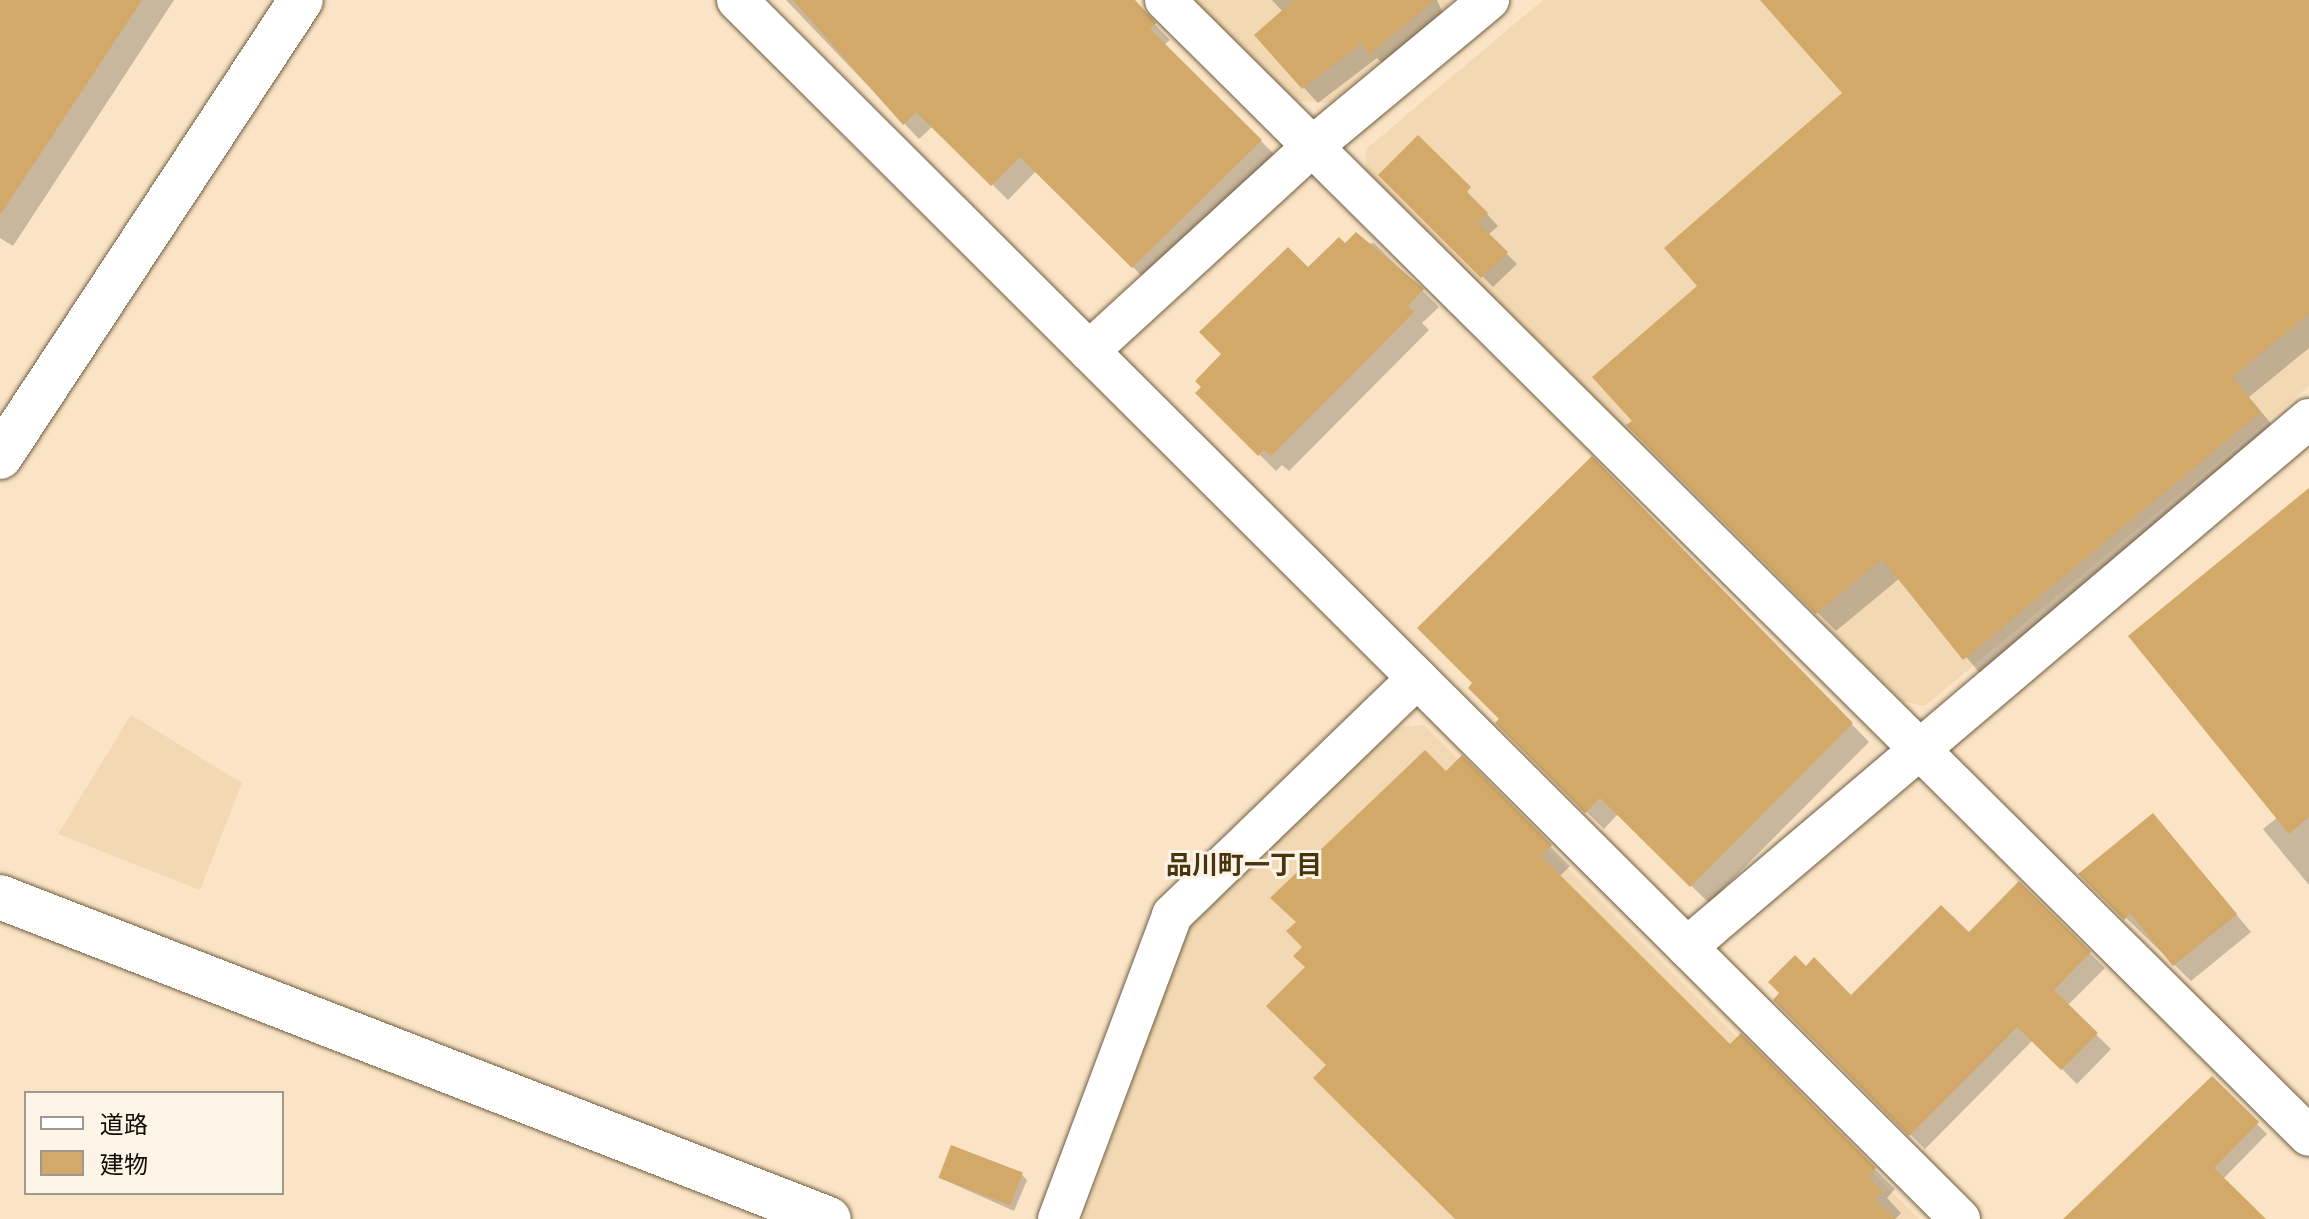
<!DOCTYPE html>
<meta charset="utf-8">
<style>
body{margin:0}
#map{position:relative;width:2309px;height:1219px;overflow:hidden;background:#fae4c5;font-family:Jost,"Noto Sans JP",sans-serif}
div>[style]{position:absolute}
.built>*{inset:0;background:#f2d9b3}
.shadow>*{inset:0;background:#0003}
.building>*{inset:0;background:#d2a969;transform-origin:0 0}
.roads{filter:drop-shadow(0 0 2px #705d42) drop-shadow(0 0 2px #705d42)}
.minor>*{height:40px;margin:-20px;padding:0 20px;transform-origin:20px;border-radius:20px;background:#fff}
.tertiary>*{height:44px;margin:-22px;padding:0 22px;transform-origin:22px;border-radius:22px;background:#fff}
span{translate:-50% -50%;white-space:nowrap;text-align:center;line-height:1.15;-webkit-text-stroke:6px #fcf4e7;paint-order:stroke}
.neighbourhood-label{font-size:26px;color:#48350e;font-weight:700}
.legend{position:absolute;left:24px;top:1091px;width:260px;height:104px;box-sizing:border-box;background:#fcf4e7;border:2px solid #9f988c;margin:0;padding:10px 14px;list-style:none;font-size:24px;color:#140d04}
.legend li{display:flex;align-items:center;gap:16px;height:40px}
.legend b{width:40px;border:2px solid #9f988c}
</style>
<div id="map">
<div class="built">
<div style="clip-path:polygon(1194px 0,1453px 0,1330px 103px,1296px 101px)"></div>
<div style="clip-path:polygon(1543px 0,2309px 0,2309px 386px,1925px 706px,1902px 701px,1365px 170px,1366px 149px)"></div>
<div style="clip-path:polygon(131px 715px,242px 783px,200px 890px,58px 834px)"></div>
<div style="clip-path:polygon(1424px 725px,1919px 1219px,1083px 1219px,1188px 924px,1397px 727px)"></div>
</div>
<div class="shadow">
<div style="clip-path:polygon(0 0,174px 0,13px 246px,0 238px)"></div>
<div style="clip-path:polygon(786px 0,1131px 0,1170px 40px,1164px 45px,1276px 156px,1148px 282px,1036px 171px,1008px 200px,933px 126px,919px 139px)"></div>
<div style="clip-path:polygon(1272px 0,1437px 0,1445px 18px,1387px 68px,1377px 58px,1318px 103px,1304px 88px,1283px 12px)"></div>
<div style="clip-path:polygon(1764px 0,2309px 0,2309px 348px,2249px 397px,2278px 432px,1983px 677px,1900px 578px,1836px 631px,1629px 426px,1700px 286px,1844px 94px)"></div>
<div style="clip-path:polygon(1418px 138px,1498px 226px,1488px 235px,1517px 264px,1493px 287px,1381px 175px)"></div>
<div style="clip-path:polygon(1374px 243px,1439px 307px,1422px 323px,1429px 330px,1289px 471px,1282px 465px,1276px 471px,1198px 393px,1308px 270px,1345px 246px)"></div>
<div style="clip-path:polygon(1592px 459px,1869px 742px,1709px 903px,1618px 814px,1604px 829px,1497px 723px)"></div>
<div style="clip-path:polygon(2309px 490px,2309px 885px,2263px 829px,2278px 817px)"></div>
<div style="clip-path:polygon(1462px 758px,1570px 866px,1559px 877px,1730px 1046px,1741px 1036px,1895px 1189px,1887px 1198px,1901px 1213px,1895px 1219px,1458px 1219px,1329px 1065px,1307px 967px)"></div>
<div style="clip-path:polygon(2153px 815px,2251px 932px,2191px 981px,2081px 874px)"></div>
<div style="clip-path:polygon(2019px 884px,2105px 968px,2067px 1006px,2111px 1049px,2077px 1084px,2033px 1040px,1925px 1149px,1775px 1000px,1806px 968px,1851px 998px,1969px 935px)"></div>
<div style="clip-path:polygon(2212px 1079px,2267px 1134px,2223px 1179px,2263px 1219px,2066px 1219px)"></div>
<div style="clip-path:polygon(1022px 1175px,1027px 1180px,1014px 1211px,940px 1178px)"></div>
</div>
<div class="building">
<div style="clip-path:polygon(0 0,142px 0,0 215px)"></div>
<div style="clip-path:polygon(793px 0,1135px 0,1156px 23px,1150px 29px,1262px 140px,1132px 268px,1020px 157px,991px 186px,916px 112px,903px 125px)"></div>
<div style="clip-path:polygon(1294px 0,1434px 0,1370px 54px,1361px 44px,1302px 89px,1254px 35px)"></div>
<div style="clip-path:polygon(1760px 0,2309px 0,2309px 314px,2232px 377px,2261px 412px,1963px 660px,1882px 559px,1816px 614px,1626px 425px,1632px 421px,1592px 377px,1697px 286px,1664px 248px,1842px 93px)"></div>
<div style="clip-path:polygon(1418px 135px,1471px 187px,1467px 192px,1488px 213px,1478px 223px,1508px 252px,1481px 278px,1378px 175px)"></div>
<div style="clip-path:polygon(1356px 232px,1424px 289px,1408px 306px,1414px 312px,1271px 456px,1264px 450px,1258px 456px,1195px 393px,1201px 387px,1195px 381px,1221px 354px,1199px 332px,1288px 247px,1308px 267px,1339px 237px,1345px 243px)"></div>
<div style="clip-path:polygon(1592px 456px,1853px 723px,1690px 887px,1600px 798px,1585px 813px,1495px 723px,1499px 719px,1468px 688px,1472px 683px,1417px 628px)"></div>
<div style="clip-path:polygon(2309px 488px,2309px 817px,2289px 834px,2128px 636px)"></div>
<div style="clip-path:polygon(1425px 750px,1446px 771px,1462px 755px,1552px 845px,1541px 856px,1730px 1044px,1741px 1033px,1876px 1168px,1868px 1177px,1883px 1191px,1875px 1200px,1895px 1219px,1455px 1219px,1313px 1078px,1326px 1065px,1266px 1006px,1305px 967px,1293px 956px,1302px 947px,1286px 931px,1296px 922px,1270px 898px)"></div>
<div style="clip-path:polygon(2153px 813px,2237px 914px,2173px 966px,2130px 913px,2124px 920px,2078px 874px)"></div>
<div style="clip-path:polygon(2019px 881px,2091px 952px,2054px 990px,2098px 1033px,2061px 1070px,2017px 1027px,1909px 1136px,1773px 1000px,1779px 993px,1768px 982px,1795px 955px,1806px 966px,1814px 957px,1851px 995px,1941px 905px,1969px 932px)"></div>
<div style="clip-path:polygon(2212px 1076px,2259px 1122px,2214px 1168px,2266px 1219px,2063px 1219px)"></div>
<div style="left:951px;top:1145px;width:77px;height:35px;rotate:21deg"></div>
</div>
<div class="roads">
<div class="minor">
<div style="left:737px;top:0;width:1727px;rotate:44.91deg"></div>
<div style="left:1165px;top:0;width:1612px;rotate:44.8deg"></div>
<div style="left:1089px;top:351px;width:304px;rotate:-42.5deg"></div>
<div style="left:1313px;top:146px;width:229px;rotate:-39.7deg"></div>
<div style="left:1687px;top:947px;width:816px;rotate:-40.33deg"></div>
<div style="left:1058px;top:1219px;width:325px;rotate:-69.4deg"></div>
<div style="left:1172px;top:915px;width:341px;rotate:-44deg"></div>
</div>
<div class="tertiary">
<div style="left:0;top:457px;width:547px;rotate:-56.63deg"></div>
<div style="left:0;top:897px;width:889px;rotate:21.23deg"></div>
</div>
</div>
<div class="neighbourhood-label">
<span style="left:1244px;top:866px">品川町一丁目</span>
</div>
<ul class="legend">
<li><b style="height:10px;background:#fff"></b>道路</li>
<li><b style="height:22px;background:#d2a969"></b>建物</li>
</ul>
</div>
